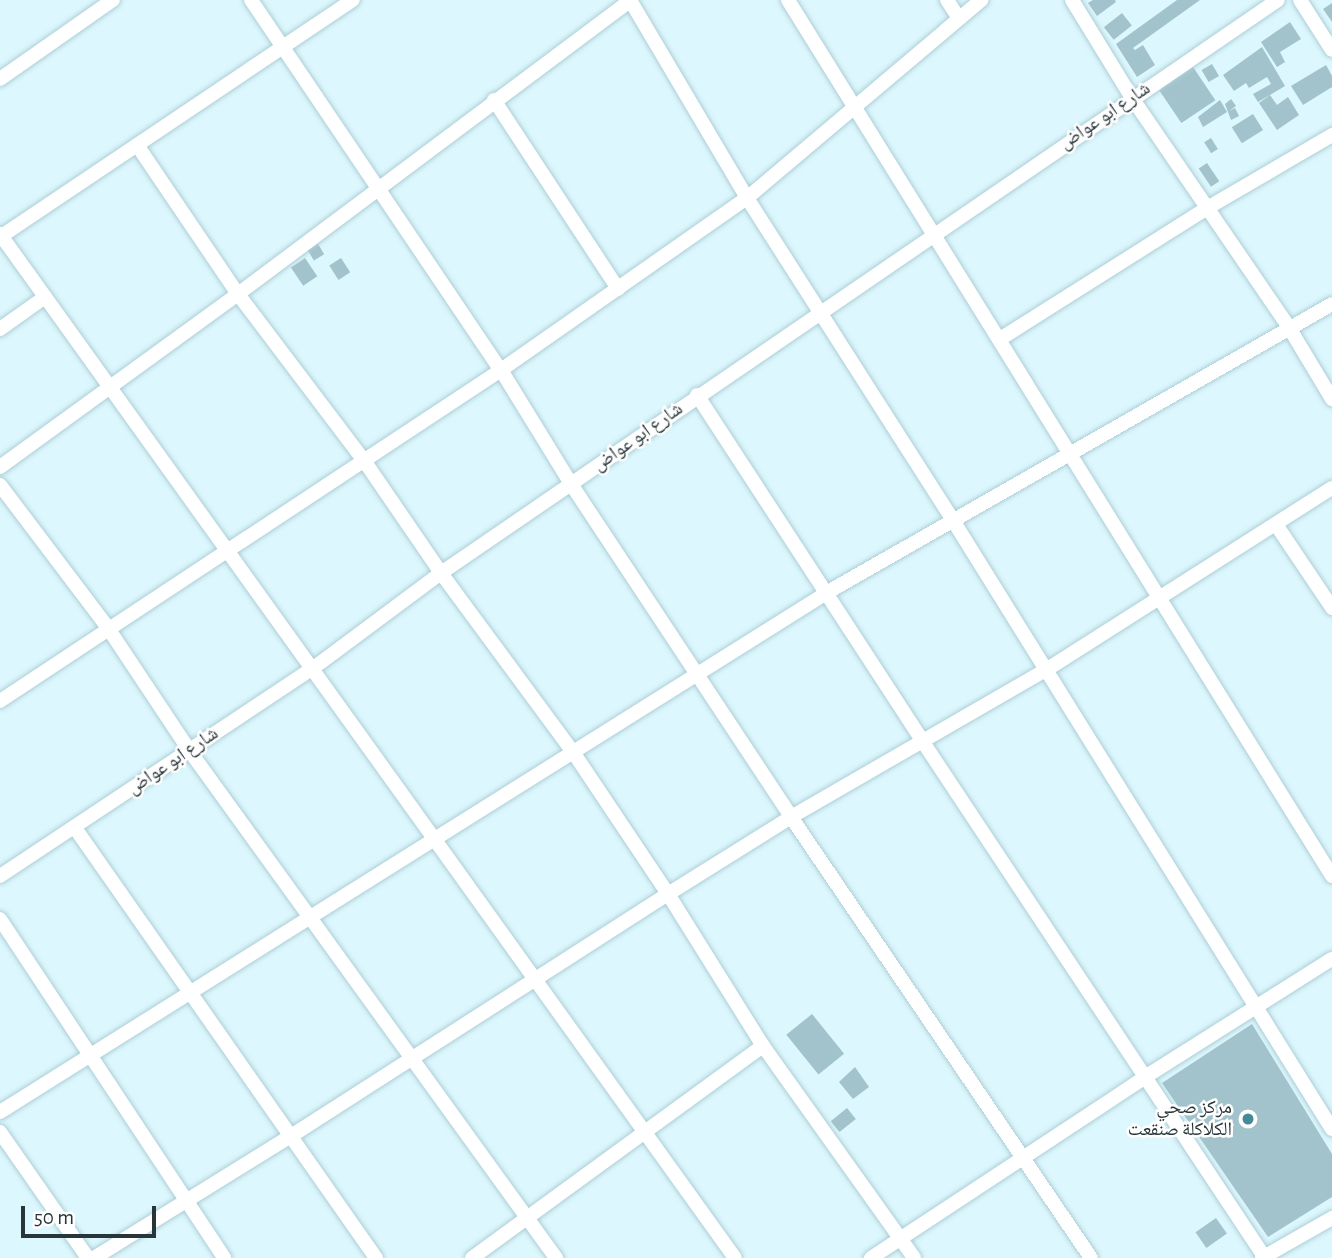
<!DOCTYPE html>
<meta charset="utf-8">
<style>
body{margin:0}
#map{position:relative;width:1332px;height:1258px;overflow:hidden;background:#dcf7fd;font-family:"Alegreya Sans","Noto Naskh Arabic",sans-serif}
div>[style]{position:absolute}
.building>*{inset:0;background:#a2c3cb;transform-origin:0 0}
.roads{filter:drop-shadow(0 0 2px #adced6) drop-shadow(0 0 2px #adced6)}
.street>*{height:14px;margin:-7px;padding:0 7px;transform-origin:7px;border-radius:7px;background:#fff}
.dots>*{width:19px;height:19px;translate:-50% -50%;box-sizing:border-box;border:4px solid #fefefe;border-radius:50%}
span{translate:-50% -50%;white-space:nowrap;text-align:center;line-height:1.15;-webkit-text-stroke:5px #fefefe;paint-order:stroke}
.street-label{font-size:19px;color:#283639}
.poi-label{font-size:19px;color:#283639}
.right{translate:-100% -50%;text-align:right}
.scale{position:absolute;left:21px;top:1206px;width:135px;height:32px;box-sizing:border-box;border:4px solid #283639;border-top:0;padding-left:9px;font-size:21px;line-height:24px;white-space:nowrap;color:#283639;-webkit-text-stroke:5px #fefefe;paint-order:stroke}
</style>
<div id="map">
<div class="building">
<div style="clip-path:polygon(1093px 0,1115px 0,1116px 2px,1097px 16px,1088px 3px)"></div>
<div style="clip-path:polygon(1177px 0,1200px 0,1133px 48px,1135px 50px,1143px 45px,1155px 65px,1137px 77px,1116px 44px)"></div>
<div style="clip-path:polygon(1332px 3px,1332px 22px,1323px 9px)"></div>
<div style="left:1122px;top:13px;width:16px;height:23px;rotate:52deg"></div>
<div style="clip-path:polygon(1290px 22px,1301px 39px,1280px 52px,1285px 62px,1277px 67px,1261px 42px)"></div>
<div style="clip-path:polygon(1262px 47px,1285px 86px,1258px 102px,1253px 94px,1271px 84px,1267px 77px,1249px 88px,1246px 83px,1234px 91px,1223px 75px)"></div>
<div style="left:1212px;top:64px;width:14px;height:12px;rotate:60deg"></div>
<div style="clip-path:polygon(1326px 65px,1332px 76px,1332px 87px,1303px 105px,1291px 86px)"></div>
<div style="left:1193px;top:67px;width:40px;height:41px;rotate:56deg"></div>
<div style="clip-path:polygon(1270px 95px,1277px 105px,1288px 97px,1299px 115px,1277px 130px,1259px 103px)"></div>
<div style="clip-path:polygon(1231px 99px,1236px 106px,1229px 111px,1235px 108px,1239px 116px,1231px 120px,1225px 104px)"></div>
<div style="clip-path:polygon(1220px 100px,1227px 112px,1203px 127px,1198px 117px)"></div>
<div style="left:1253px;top:114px;width:19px;height:25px;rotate:58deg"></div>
<div style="left:1211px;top:138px;width:13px;height:8px;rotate:58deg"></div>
<div style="left:1207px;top:163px;width:22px;height:10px;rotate:56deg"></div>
<div style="left:318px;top:244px;width:12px;height:12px;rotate:59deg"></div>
<div style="left:305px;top:258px;width:22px;height:17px;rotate:56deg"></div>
<div style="left:341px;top:258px;width:17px;height:14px;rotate:57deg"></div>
<div style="left:812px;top:1014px;width:51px;height:33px;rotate:51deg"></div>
<div style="clip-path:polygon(1252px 1024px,1332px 1154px,1332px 1197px,1268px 1237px,1162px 1083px)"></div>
<div style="clip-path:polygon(855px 1067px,869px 1087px,853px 1099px,839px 1082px)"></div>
<div style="left:847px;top:1108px;width:14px;height:21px;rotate:51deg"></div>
<div style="left:1216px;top:1218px;width:19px;height:25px;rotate:55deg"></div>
</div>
<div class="roads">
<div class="street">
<div style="left:251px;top:0;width:447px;rotate:56deg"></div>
<div style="left:501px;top:370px;width:134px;rotate:58.4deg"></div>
<div style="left:571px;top:484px;width:399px;rotate:56.5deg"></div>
<div style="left:791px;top:817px;width:533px;rotate:55.77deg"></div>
<div style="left:630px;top:0;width:230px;rotate:59.4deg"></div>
<div style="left:747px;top:198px;width:384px;rotate:57.4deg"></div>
<div style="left:954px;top:522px;width:715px;rotate:58.09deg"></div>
<div style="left:788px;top:0;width:1031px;rotate:58.16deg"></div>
<div style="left:947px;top:0;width:20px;rotate:57deg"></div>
<div style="left:1072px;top:0;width:115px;rotate:58.5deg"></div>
<div style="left:1132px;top:98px;width:280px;rotate:55.6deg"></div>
<div style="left:1290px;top:329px;width:82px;rotate:59deg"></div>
<div style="left:1300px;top:0;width:59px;rotate:57.4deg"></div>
<div style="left:0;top:79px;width:138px;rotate:-35deg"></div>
<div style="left:494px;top:100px;width:226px;rotate:56.7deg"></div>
<div style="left:137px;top:145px;width:180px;rotate:55.9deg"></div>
<div style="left:238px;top:294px;width:207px;rotate:52.9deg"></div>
<div style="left:363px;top:459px;width:138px;rotate:55.6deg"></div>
<div style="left:441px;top:573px;width:222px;rotate:53.6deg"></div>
<div style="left:573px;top:752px;width:171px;rotate:56.2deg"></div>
<div style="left:668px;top:894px;width:179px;rotate:58deg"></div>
<div style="left:763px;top:1046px;width:260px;rotate:54.5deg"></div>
<div style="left:0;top:234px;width:1260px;rotate:54.33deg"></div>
<div style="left:0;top:237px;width:425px;rotate:-33.9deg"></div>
<div style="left:0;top:329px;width:55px;rotate:-35.4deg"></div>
<div style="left:1000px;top:339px;width:247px;rotate:-32.3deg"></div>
<div style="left:1209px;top:207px;width:143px;rotate:-30.3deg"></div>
<div style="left:697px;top:395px;width:414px;rotate:56.9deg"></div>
<div style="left:923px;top:742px;width:619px;rotate:56.46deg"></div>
<div style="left:0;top:467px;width:294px;rotate:-36deg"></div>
<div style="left:238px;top:294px;width:491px;rotate:-36.8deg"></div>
<div style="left:0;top:485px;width:179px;rotate:52.9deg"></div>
<div style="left:108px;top:628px;width:146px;rotate:56.4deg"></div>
<div style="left:189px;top:750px;width:627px;rotate:54.15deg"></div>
<div style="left:1277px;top:526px;width:99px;rotate:56.1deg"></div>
<div style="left:0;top:701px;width:600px;rotate:-33.45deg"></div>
<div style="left:501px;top:370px;width:300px;rotate:-35deg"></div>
<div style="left:747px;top:198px;width:307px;rotate:-40.2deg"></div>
<div style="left:75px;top:828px;width:525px;rotate:55.01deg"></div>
<div style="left:0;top:876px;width:374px;rotate:-33.6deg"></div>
<div style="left:312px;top:669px;width:161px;rotate:-36.7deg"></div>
<div style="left:441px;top:573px;width:1014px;rotate:-34.4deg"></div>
<div style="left:0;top:919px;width:406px;rotate:56.5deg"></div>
<div style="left:0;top:1112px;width:978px;rotate:-32.13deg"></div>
<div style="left:828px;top:592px;width:580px;rotate:-29.74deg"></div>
<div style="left:0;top:1132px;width:154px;rotate:55.1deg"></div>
<div style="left:94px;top:1258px;width:232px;rotate:-31.8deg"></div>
<div style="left:291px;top:1136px;width:448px;rotate:-32.7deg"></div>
<div style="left:668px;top:894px;width:145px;rotate:-32deg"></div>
<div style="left:791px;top:817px;width:294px;rotate:-30deg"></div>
<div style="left:1046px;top:670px;width:339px;rotate:-32.5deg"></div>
<div style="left:472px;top:1258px;width:360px;rotate:-36.1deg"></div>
<div style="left:871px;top:1258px;width:328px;rotate:-33.4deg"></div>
<div style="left:1145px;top:1077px;width:221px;rotate:-32.3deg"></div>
<div style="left:1262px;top:1258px;width:81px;rotate:-29.7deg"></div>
</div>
</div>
<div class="dots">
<div style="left:1248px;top:1119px;background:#468999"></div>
</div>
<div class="street-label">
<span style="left:1105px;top:116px;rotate:-34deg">شارع ابو عواض</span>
<span style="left:638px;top:437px;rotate:-35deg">شارع ابو عواض</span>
<span style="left:173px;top:761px;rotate:-34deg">شارع ابو عواض</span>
</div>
<div class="poi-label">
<span class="right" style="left:1232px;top:1119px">مركز صحي<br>الكلاكلة صنقعت</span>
</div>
<div class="scale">50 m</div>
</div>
